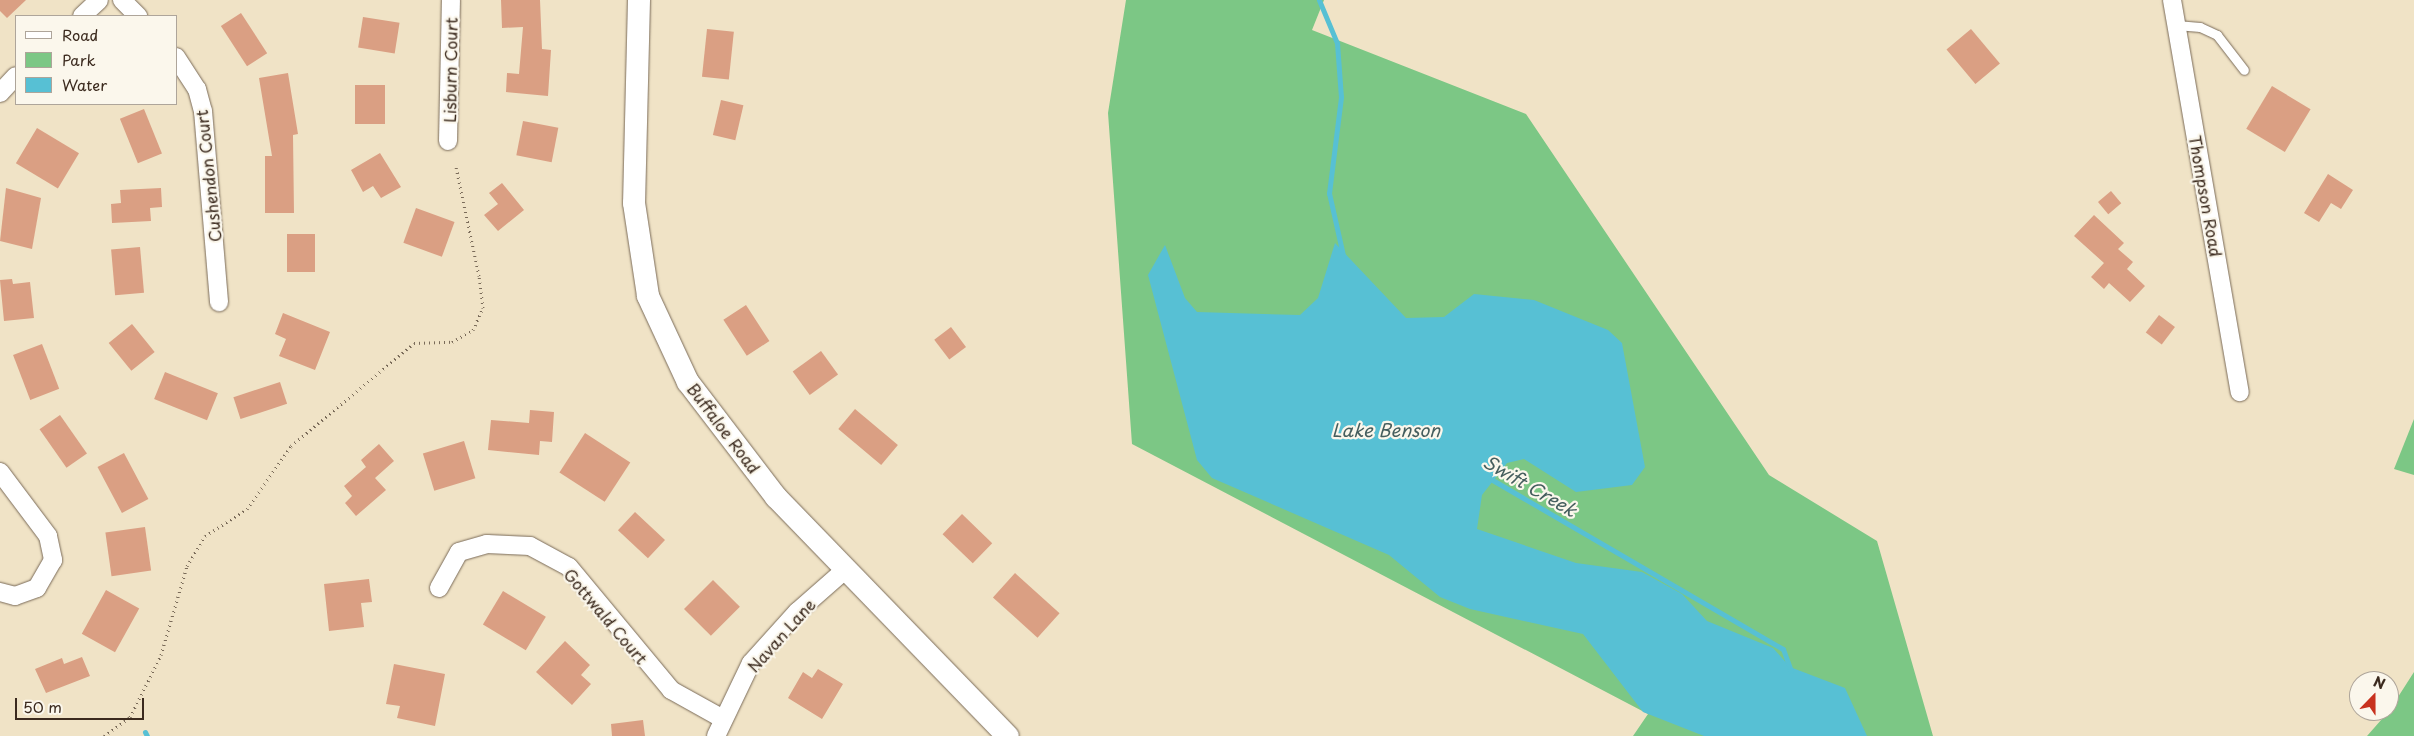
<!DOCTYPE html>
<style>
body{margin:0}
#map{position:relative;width:2414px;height:736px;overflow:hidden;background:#f0e3c6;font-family:"Playpen Sans",sans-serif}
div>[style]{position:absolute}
.green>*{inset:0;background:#7cc785}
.water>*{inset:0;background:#57c0d4}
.stream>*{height:5px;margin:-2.5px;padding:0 2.5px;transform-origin:2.5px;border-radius:2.5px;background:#57c0d4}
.building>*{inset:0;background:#da9f83;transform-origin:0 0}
.path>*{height:3px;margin-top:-1.5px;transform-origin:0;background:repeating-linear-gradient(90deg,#7a6b59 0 1px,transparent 0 5px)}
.roads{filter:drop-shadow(0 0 1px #7a6b59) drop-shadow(0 0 1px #7a6b59)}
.service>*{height:9px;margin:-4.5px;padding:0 4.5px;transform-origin:4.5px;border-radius:4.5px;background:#fff}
.minor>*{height:18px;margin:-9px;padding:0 9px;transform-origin:9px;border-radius:9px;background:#fff}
.tertiary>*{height:22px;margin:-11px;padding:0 11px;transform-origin:11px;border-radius:11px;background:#fff}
span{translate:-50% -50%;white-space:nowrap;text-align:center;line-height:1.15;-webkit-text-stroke:4.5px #fbf7ec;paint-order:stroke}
.street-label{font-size:16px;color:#3b2a1e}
.water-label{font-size:18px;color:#455e5e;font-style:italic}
.legend{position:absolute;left:15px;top:15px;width:162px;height:90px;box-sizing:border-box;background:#fbf7ec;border:1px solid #aea59a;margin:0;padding:6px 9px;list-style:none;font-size:15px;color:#3b2a1e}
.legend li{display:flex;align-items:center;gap:10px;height:25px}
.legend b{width:25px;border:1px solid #aea59a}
.north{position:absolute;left:2349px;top:671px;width:50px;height:50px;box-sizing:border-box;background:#fbf7ec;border:1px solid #aea59a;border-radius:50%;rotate:22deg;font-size:14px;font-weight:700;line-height:20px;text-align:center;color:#3b2a1e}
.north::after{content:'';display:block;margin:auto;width:18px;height:22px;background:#c8321e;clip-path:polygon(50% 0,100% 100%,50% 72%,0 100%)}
.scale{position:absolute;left:15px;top:698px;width:129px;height:22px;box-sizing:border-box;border:2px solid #3b2a1e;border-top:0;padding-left:6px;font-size:15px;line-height:18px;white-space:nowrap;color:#3b2a1e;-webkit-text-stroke:4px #fbf7ec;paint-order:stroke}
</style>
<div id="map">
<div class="green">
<div style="clip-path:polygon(1126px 0,1324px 0,1312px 30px,1526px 114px,1769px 475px,1877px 541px,1933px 736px,1633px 736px,1648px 714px,1132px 444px,1108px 113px)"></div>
<div style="clip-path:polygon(2414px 419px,2414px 475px,2394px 469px)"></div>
<div style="clip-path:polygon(2414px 672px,2414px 736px,2367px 736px,2389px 711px)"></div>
</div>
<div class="water">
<div style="clip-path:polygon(1335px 243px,1406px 318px,1444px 317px,1474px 294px,1534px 300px,1608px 330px,1622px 343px,1645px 467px,1632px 485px,1576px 492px,1524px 459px,1507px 463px,1482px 495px,1477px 529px,1576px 563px,1642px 572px,1682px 594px,1707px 621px,1773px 648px,1790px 667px,1845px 688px,1867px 736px,1704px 736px,1643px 712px,1583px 634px,1470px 609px,1440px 597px,1389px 555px,1212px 478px,1197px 460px,1148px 275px,1165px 245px,1185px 298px,1197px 312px,1300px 315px,1318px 298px)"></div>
</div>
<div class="stream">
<div style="left:1319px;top:0;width:47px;rotate:67.3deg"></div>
<div style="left:1337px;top:43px;width:54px;rotate:85.8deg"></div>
<div style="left:1341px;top:97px;width:97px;rotate:97.1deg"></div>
<div style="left:1329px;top:193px;width:64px;rotate:77.3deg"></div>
<div style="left:1489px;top:478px;width:340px;rotate:30.2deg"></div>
<div style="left:1783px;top:649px;width:23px;rotate:70deg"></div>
<div style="left:145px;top:732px;width:4px;rotate:63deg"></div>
</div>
<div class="building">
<div style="clip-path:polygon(0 0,26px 0,7px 18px,0 11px)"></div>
<div style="clip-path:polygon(501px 0,540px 0,542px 49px,551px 50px,548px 96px,506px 92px,507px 73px,519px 74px,523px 27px,502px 28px)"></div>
<div style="left:241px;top:13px;width:48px;height:24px;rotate:57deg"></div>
<div style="left:363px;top:17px;width:37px;height:31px;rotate:9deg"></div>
<div style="left:707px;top:29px;width:27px;height:48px;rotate:6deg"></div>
<div style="left:1971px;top:29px;width:45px;height:32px;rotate:50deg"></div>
<div style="clip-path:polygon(288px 73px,298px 134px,293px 135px,294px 213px,265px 213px,265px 156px,272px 156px,259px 78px)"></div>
<div style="left:355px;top:85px;width:30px;height:39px"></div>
<div style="left:2272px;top:86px;width:45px;height:50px;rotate:31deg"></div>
<div style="left:721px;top:100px;width:23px;height:36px;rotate:13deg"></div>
<div style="left:144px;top:109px;width:48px;height:26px;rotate:68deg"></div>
<div style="left:523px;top:121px;width:36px;height:35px;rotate:11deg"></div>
<div style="left:37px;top:128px;width:49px;height:41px;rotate:31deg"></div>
<div style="clip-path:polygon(380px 153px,401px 187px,381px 198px,373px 186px,363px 192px,351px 170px)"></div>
<div style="clip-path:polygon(2328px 174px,2353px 190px,2341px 209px,2331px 203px,2319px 222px,2304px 213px)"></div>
<div style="clip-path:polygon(502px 183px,524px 210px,498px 231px,484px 215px,498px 204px,489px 193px)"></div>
<div style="clip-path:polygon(6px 188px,41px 198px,32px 249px,0 241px)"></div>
<div style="clip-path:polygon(161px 188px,162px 207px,150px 208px,151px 221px,112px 223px,111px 204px,121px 203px,120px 190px)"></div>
<div style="left:2111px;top:191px;width:16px;height:17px;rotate:50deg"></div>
<div style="left:416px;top:208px;width:41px;height:37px;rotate:20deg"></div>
<div style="clip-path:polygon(2094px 215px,2124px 243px,2118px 249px,2133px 262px,2127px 269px,2145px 286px,2130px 302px,2109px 283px,2104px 289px,2091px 277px,2104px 263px,2074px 236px)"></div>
<div style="left:287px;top:234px;width:28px;height:38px"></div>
<div style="left:140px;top:247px;width:46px;height:29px;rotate:85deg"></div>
<div style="clip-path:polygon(12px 279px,13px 284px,30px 282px,34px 318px,4px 321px,0 280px)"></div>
<div style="left:746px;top:305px;width:43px;height:27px;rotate:57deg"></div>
<div style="clip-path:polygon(283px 313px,330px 332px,315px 370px,279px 356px,286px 339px,275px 334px)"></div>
<div style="left:2159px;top:315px;width:20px;height:22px;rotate:37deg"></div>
<div style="left:132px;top:324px;width:36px;height:30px;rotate:51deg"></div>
<div style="left:951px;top:327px;width:25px;height:21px;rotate:53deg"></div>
<div style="left:42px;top:344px;width:48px;height:31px;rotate:69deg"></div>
<div style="left:821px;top:351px;width:29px;height:35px;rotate:54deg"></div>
<div style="left:165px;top:372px;width:57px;height:29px;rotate:22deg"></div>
<div style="left:280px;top:382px;width:23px;height:49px;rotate:72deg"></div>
<div style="left:855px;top:409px;width:56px;height:26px;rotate:40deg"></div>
<div style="clip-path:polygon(530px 410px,554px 412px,552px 442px,540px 441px,539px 455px,488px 450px,491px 420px,529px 423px)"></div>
<div style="left:60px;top:415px;width:47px;height:25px;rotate:55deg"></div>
<div style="left:585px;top:433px;width:54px;height:47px;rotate:33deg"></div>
<div style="left:464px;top:441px;width:39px;height:43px;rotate:73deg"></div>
<div style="clip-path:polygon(379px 444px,394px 461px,375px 478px,386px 490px,356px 516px,345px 503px,352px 496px,344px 486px,366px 467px,361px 460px)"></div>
<div style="left:124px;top:453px;width:52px;height:30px;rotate:62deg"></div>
<div style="left:635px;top:512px;width:41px;height:25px;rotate:43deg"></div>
<div style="left:962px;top:514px;width:42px;height:28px;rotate:44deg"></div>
<div style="left:145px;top:527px;width:44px;height:40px;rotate:82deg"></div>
<div style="left:1015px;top:573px;width:60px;height:33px;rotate:42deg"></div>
<div style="clip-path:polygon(369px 579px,372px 602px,361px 603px,364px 627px,329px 631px,324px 584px)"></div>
<div style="left:713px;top:580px;width:38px;height:41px;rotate:45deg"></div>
<div style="left:106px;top:590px;width:38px;height:50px;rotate:29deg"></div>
<div style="left:503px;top:591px;width:50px;height:39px;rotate:31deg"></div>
<div style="clip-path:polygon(565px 641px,590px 665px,581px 675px,591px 684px,572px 705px,536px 672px)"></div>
<div style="clip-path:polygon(82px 657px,90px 676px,46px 693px,35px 669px,62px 658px,64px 664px)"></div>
<div style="clip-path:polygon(394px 664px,445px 674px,435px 726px,397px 718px,400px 706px,386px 704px)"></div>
<div style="clip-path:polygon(818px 669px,843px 684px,822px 719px,788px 698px,803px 672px,812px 678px)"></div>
<div style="clip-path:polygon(643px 720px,645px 736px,612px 736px,611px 724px)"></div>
</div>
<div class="path">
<div style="left:104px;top:736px;width:32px;rotate:-36deg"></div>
<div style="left:130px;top:717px;width:69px;rotate:-63.4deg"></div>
<div style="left:161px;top:655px;width:93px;rotate:-73.7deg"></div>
<div style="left:187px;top:566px;width:35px;rotate:-59deg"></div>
<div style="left:205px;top:536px;width:50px;rotate:-32.7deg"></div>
<div style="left:247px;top:509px;width:77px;rotate:-55.1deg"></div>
<div style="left:291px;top:446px;width:160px;rotate:-39.9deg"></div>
<div style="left:414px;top:343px;width:38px;rotate:-2deg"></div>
<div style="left:452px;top:342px;width:24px;rotate:-30deg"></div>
<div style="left:473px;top:330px;width:24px;rotate:-66deg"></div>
<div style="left:483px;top:308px;width:32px;rotate:-97deg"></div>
<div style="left:479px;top:276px;width:111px;rotate:-101.9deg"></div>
</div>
<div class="roads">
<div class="service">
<div style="left:2176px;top:25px;width:24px;rotate:5deg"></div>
<div style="left:2200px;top:27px;width:19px;rotate:25deg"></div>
<div style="left:2217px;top:35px;width:44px;rotate:52.4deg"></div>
</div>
<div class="minor">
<div style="left:122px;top:0;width:23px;rotate:45deg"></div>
<div style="left:2172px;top:0;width:398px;rotate:80.2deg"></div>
<div style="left:82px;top:16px;width:23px;rotate:-43deg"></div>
<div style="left:176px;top:57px;width:38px;rotate:57deg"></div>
<div style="left:197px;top:89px;width:23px;rotate:75deg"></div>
<div style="left:203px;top:111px;width:192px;rotate:85.2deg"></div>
<div style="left:0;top:93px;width:23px;rotate:-47deg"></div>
<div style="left:448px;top:141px;width:141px;rotate:-88.8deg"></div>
<div style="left:0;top:472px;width:80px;rotate:53.1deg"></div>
<div style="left:48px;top:536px;width:25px;rotate:78deg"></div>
<div style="left:53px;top:560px;width:32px;rotate:120deg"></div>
<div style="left:37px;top:588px;width:23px;rotate:160deg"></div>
<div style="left:15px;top:596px;width:16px;rotate:-165deg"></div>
<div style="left:439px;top:588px;width:41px;rotate:-60.9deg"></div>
<div style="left:459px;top:552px;width:29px;rotate:-16deg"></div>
<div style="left:487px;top:544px;width:43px;rotate:2.7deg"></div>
<div style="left:530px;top:546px;width:44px;rotate:28.3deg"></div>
<div style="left:569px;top:567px;width:160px;rotate:50.3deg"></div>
<div style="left:671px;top:690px;width:60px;rotate:29.1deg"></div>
<div style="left:716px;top:736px;width:81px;rotate:-64.4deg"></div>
<div style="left:751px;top:663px;width:69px;rotate:-48deg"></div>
<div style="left:797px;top:612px;width:64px;rotate:-41.2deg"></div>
</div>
<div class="tertiary">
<div style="left:639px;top:0;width:203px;rotate:91.4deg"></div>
<div style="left:634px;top:203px;width:94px;rotate:81.4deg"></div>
<div style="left:648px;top:296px;width:95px;rotate:65.1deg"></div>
<div style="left:688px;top:382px;width:145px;rotate:52.6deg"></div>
<div style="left:776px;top:497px;width:333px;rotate:45.9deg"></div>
</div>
</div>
<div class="street-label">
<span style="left:450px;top:70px;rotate:-89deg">Lisburn Court</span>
<span style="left:208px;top:176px;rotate:-96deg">Cushendon Court</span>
<span style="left:2206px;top:196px;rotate:80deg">Thompson Road</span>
<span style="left:724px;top:428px;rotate:53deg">Buffaloe Road</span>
<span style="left:606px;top:616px;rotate:50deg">Gottwald Court</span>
<span style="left:781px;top:635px;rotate:-48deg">Navan Lane</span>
</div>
<div class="water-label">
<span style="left:1386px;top:430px">Lake Benson</span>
<span style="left:1530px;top:486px;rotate:30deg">Swift Creek</span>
</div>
<ul class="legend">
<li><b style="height:6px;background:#fff"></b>Road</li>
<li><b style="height:14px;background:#7cc785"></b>Park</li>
<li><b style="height:14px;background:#57c0d4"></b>Water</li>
</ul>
<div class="north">N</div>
<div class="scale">50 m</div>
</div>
